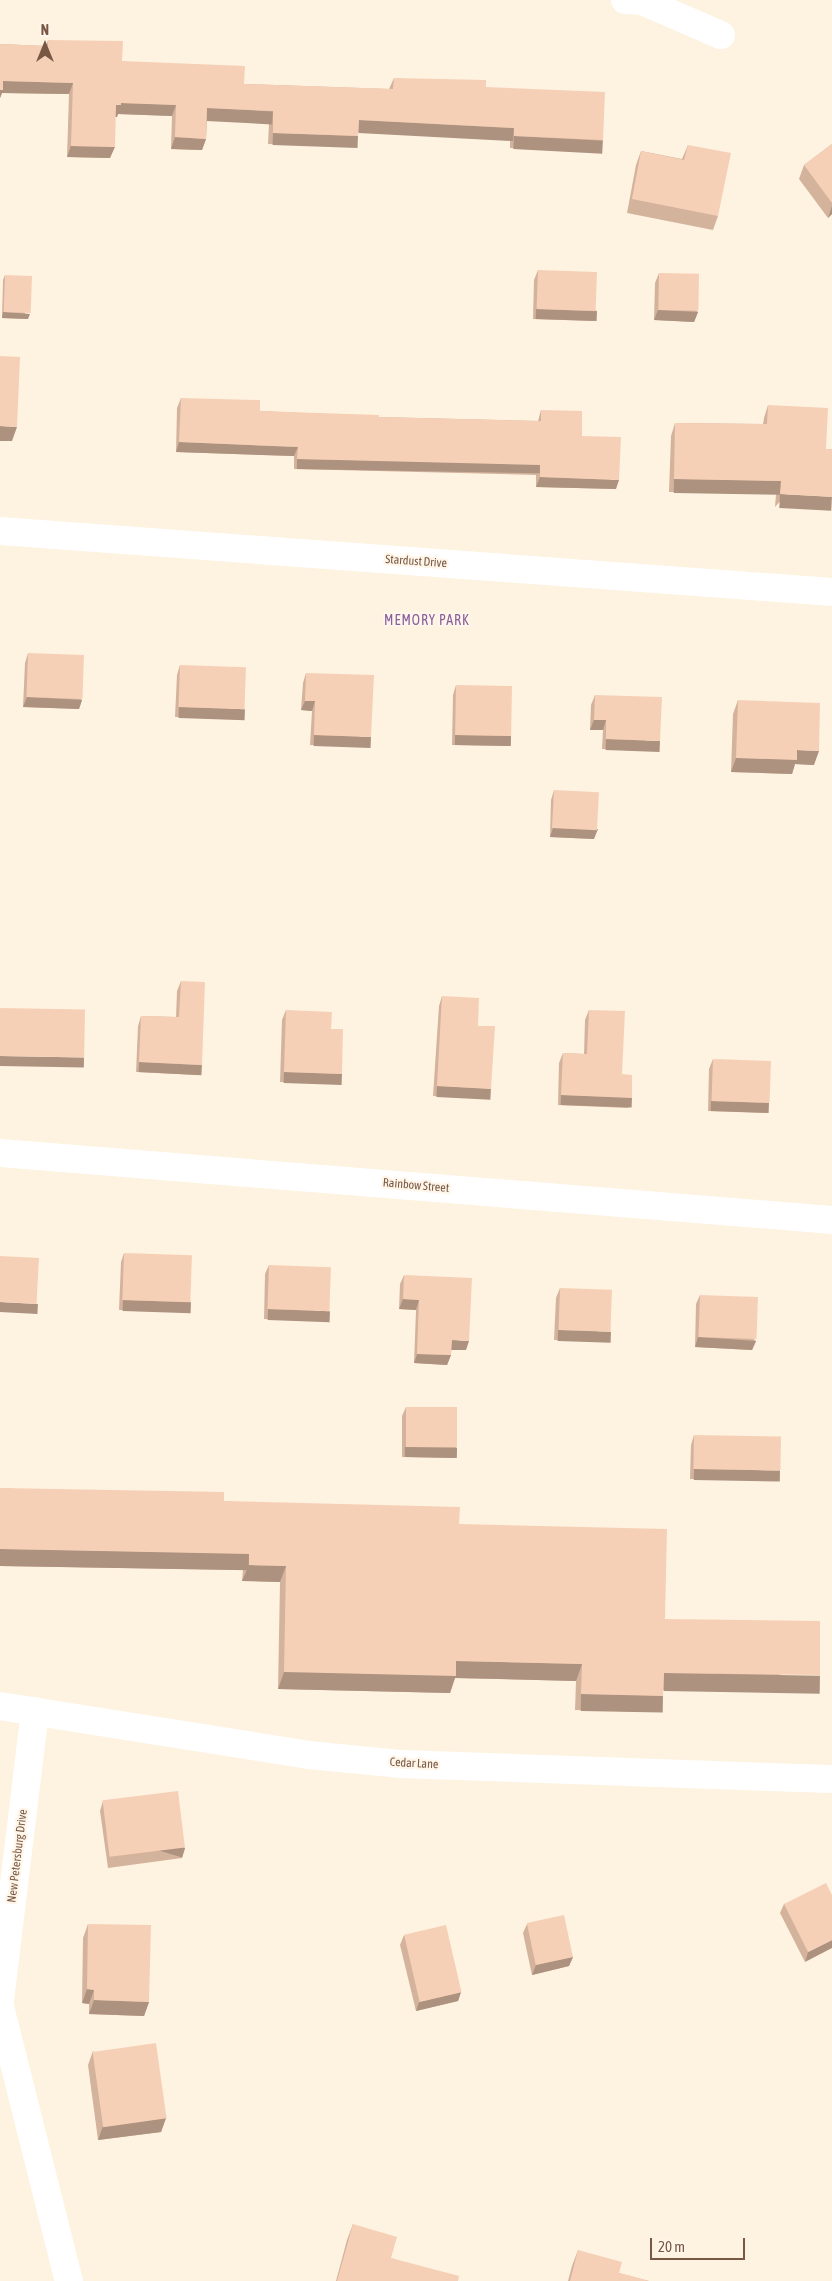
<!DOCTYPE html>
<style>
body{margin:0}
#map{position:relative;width:832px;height:2281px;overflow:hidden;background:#fef3e1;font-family:"Asap Condensed",sans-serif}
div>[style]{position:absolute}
.minor>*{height:28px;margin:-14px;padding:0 14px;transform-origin:14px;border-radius:14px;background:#fff}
.wall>*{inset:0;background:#d4b39d}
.shaded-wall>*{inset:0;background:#ac927f;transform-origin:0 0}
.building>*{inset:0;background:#f6d0b6;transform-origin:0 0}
span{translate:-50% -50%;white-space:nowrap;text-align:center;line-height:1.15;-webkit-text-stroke:4.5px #fff6e9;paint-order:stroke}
.street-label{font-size:12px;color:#785845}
.neighbourhood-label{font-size:14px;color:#88609c;letter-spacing:1px}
.north{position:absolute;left:20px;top:20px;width:50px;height:50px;-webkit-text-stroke:4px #fff6e9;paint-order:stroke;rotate:0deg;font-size:14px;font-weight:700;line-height:20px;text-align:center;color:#785845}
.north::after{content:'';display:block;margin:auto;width:18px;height:22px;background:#785845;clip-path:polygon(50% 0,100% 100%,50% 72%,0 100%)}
.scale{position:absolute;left:650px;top:2238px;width:95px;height:22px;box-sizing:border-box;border:2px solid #785845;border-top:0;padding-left:6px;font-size:15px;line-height:18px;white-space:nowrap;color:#785845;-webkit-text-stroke:4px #fff6e9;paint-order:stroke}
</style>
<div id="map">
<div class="minor">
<div style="left:625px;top:0;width:17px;rotate:3deg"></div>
<div style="left:642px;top:1px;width:86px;rotate:23.3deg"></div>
<div style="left:0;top:531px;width:834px;rotate:4.19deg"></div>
<div style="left:0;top:1153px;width:835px;rotate:4.6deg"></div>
<div style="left:0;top:1706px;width:313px;rotate:9deg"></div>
<div style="left:309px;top:1755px;width:91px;rotate:5.6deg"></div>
<div style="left:400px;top:1764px;width:432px;rotate:2deg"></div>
<div style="left:0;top:2000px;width:291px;rotate:-83.1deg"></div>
<div style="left:0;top:2007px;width:283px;rotate:75.9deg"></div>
</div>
<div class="wall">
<div style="clip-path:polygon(48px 40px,122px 61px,244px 84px,389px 89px,394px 78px,486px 87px,603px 140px,599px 152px,510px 148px,510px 139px,358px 132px,354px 147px,268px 144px,269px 123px,207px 120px,206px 139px,202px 150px,171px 149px,172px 116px,118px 114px,117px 117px,115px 117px,110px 158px,67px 157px,69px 94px,2px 93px,0 98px,0 44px,46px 46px)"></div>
<div style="clip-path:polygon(832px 144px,832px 214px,828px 218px,799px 179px,804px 165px)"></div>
<div style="clip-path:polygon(688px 145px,718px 216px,713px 230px,627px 213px,636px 165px,641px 151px,682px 159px)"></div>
<div style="clip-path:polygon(538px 270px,597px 311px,593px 321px,533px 319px,534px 280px)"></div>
<div style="clip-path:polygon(659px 273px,698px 312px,694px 322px,654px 320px,655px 283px)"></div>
<div style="clip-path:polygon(5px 275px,28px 319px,2px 318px,3px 280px)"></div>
<div style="clip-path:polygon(181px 398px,260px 411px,379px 417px,538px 421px,541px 410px,582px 436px,616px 489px,536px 487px,536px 475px,294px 469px,294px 456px,176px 452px,177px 408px)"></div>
<div style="clip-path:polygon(768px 405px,826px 449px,775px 507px,776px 494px,669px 492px,671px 436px,675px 423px,763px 424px,764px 418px)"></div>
<div style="clip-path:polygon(28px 653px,82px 700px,79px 709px,23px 707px,25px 663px)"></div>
<div style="clip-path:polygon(180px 665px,241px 719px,175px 717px,177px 675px)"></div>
<div style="clip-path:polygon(306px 673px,368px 747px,310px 745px,312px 711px,301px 710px,303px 683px)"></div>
<div style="clip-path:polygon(456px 685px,511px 736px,508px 746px,452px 745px,453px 695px)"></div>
<div style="clip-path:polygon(595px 695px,657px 751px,602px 749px,603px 730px,590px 730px,591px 705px)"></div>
<div style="clip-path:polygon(738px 700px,814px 765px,795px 764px,792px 774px,731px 772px,733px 714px)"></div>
<div style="clip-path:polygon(554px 790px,594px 839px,550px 837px,551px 800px)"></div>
<div style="clip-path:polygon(181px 981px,202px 1065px,199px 1075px,136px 1072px,138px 1026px,141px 1016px,176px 1017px,177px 991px)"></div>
<div style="clip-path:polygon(442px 996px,478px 1026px,488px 1099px,433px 1096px,439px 1006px)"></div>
<div style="clip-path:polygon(286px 1010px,331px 1029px,342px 1074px,338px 1084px,280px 1082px,282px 1020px)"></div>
<div style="clip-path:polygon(589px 1010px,622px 1074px,632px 1098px,628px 1108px,558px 1105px,559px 1063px,563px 1053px,584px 1054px,585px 1020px)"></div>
<div style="clip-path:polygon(713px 1059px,769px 1103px,766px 1113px,708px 1111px,709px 1069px)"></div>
<div style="clip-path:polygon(124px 1253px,191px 1302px,188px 1312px,119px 1310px,121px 1262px)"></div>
<div style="clip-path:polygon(269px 1265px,326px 1321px,264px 1319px,265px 1274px)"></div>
<div style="clip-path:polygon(404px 1275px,466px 1350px,451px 1350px,451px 1355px,447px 1365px,414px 1363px,416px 1310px,399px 1309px,400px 1284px)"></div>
<div style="clip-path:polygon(560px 1288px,607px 1342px,554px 1340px,556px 1298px)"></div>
<div style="clip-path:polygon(700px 1295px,756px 1341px,752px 1350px,695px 1347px,696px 1304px)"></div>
<div style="clip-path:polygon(406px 1407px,457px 1448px,453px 1458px,402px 1457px,402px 1416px)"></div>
<div style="clip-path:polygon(694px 1435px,777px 1480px,690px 1479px,691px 1445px)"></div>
<div style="clip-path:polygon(0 1488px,224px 1501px,459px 1524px,665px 1619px,814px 1691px,663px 1690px,657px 1712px,575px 1710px,576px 1681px,455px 1678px,450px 1693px,278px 1689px,280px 1582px,242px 1581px,243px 1570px,0 1566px)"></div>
<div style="clip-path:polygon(103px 1801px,185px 1848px,182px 1858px,108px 1868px,100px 1811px)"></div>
<div style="clip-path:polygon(832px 1895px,805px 1962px,780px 1913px,784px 1904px)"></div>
<div style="clip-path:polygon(88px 1924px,149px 2002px,144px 2016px,89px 2014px,89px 2004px,82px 2003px,83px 1938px)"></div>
<div style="clip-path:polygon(527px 1924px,573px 1957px,569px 1966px,532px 1975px,523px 1933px)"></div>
<div style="clip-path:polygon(404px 1935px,461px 1992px,458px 2001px,416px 2011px,400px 1945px)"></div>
<div style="clip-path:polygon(93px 2051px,166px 2118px,161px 2132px,98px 2140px,88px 2065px)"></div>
<div style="clip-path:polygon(353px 2224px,391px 2258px,458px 2281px,336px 2281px,347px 2240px)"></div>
<div style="clip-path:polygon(578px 2250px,619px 2273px,649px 2281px,568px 2281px,572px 2266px)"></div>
</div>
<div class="shaded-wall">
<div style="clip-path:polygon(3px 81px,73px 83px,69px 94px,2px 93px,0 98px,0 90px)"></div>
<div style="clip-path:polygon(121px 103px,176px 105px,172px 116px,118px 114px,117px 117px,112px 117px,116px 105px)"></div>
<div style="left:207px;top:108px;width:66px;height:13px;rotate:3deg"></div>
<div style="left:359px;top:120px;width:155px;height:13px;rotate:3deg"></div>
<div style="left:273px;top:133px;width:85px;height:12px;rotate:2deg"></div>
<div style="left:514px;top:136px;width:89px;height:13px;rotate:3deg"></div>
<div style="clip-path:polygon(175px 137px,206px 139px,202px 150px,171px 149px)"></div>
<div style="clip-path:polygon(71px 146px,115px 147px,110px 158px,67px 157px)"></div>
<div style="clip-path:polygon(832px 206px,832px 214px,828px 218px)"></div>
<div style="left:536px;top:309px;width:61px;height:10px;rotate:2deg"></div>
<div style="clip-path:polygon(658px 310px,698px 312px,694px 322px,654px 320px)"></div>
<div style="clip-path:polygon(3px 312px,30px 314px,28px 319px,2px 318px)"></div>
<div style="clip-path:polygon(0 426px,17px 427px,12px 441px,0 441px)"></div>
<div style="clip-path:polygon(179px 442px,298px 447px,294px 456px,176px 452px)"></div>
<div style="left:297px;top:459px;width:243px;height:10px;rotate:1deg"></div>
<div style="clip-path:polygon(540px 477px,619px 480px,616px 489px,536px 487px)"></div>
<div style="left:674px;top:479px;width:107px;height:14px;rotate:1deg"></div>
<div style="left:780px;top:494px;width:52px;height:14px;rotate:3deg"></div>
<div style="clip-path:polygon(27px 697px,82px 700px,79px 709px,23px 707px)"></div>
<div style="clip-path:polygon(305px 701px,315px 701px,312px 711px,301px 710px)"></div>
<div style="left:179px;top:707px;width:66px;height:11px;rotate:2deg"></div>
<div style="clip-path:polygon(594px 720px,606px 720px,603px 730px,590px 730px)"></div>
<div style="left:314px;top:735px;width:57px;height:11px;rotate:2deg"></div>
<div style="left:455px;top:735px;width:56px;height:10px;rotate:1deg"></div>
<div style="left:606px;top:739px;width:54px;height:11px;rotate:2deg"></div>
<div style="clip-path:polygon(797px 750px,819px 751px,814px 765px,795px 764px,792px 774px,731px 772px,736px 758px)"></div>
<div style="clip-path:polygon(553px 828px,598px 829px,594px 839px,550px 837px)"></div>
<div style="left:0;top:1056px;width:84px;height:10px;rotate:1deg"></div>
<div style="left:139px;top:1062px;width:63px;height:10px;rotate:3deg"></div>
<div style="left:284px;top:1072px;width:58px;height:11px;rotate:2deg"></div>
<div style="left:437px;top:1086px;width:54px;height:11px;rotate:3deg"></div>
<div style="left:561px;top:1095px;width:71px;height:10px;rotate:2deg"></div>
<div style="left:711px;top:1101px;width:58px;height:10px;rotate:2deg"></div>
<div style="clip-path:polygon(403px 1299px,419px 1300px,416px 1310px,399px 1309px)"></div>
<div style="left:123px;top:1300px;width:68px;height:11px;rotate:2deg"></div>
<div style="left:0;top:1302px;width:38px;height:10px;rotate:3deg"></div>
<div style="left:268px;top:1309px;width:62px;height:11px;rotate:2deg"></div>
<div style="left:558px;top:1330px;width:53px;height:11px;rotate:2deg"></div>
<div style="clip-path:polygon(698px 1337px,756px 1341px,752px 1350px,695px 1347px)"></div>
<div style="clip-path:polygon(452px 1340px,469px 1341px,466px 1350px,448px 1350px)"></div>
<div style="clip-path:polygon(417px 1354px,451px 1355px,447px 1365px,414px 1363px)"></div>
<div style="left:405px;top:1447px;width:52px;height:10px;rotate:1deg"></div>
<div style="left:694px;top:1469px;width:86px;height:11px;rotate:1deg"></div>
<div style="left:0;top:1549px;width:249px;height:17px;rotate:1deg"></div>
<div style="clip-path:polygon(249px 1565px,286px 1566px,280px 1582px,242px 1581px)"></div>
<div style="clip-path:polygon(456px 1661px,582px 1664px,576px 1681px,455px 1678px,450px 1693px,278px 1689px,284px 1672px)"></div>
<div style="left:664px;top:1673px;width:156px;height:18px;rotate:1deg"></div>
<div style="left:581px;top:1694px;width:82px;height:17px;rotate:1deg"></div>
<div style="left:185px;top:1848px;width:10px;height:75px;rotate:107deg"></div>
<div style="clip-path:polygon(832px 1940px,832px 1948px,805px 1962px,808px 1952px)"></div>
<div style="clip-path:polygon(573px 1957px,569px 1966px,532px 1975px,536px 1965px)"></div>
<div style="clip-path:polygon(87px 1989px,94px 1990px,89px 2004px,82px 2003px)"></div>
<div style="clip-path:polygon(461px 1992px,458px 2001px,416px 2011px,419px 2002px)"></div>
<div style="clip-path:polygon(94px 2000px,149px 2002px,144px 2016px,89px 2014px)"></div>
<div style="clip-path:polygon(166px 2118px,161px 2132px,98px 2140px,103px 2126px)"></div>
</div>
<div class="building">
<div style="clip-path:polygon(48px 40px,123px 41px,122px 61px,245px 66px,244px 84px,393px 89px,394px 78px,486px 80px,486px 87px,605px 92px,603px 140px,514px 136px,514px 128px,359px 120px,358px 136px,273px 133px,273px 111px,207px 108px,206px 139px,175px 137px,176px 105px,121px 103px,121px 105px,116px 105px,115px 147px,71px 146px,73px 83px,3px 81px,3px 90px,0 90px,0 44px,48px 46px)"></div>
<div style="clip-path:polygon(832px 144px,832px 203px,804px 165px)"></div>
<div style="clip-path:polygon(688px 145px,731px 153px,718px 216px,632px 199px,641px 151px,684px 160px)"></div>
<div style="left:538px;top:270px;width:59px;height:39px;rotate:2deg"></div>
<div style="left:659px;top:273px;width:40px;height:37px;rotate:1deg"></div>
<div style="left:5px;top:275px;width:27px;height:37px;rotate:2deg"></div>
<div style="clip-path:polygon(0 356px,20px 357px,17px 427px,0 426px)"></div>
<div style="clip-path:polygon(181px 398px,260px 400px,260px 411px,379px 415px,379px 417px,541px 421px,541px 410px,582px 411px,582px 436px,621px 437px,619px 480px,540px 477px,540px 465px,297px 459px,298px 447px,179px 442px)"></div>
<div style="clip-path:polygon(768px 405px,828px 408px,826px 449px,832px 449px,832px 497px,780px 494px,781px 481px,674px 479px,675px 423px,767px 424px)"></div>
<div style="left:28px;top:653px;width:56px;height:44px;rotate:2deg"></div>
<div style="left:180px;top:665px;width:66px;height:42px;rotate:2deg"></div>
<div style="clip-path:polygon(306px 673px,374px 675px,371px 737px,314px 735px,315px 701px,305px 701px)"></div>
<div style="left:456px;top:685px;width:56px;height:50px;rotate:1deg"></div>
<div style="clip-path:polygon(595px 695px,662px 697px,660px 741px,606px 739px,606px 720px,594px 720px)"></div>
<div style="clip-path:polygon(738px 700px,820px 703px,819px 751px,797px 750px,797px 760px,736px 758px)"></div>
<div style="left:554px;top:790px;width:45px;height:38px;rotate:3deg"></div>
<div style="clip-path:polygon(181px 981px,205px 982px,202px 1065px,139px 1062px,141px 1016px,179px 1017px)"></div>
<div style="clip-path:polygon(442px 996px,479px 998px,478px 1026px,495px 1026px,491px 1089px,437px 1086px)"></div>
<div style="left:0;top:1008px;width:85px;height:48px;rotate:1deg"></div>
<div style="clip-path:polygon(286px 1010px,332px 1012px,331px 1029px,343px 1029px,342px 1074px,284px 1072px)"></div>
<div style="clip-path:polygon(589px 1010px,625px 1011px,622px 1074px,632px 1075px,632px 1098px,561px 1095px,563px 1053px,587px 1054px)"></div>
<div style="left:713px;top:1059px;width:58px;height:42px;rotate:2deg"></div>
<div style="left:124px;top:1253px;width:68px;height:47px;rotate:2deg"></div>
<div style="left:0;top:1256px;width:39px;height:46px;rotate:3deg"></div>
<div style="left:269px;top:1265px;width:62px;height:44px;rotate:2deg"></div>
<div style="clip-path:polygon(404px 1275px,472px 1278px,469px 1341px,452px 1340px,451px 1355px,417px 1354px,419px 1300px,403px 1299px)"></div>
<div style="left:560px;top:1288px;width:52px;height:42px;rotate:2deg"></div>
<div style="left:700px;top:1295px;width:58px;height:42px;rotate:2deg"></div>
<div style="left:406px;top:1407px;width:51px;height:40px"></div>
<div style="left:694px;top:1435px;width:87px;height:34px;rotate:1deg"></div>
<div style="clip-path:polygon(0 1488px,224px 1492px,224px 1501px,460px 1507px,459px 1524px,667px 1529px,665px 1619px,820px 1621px,820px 1675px,664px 1673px,663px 1696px,581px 1694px,582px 1664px,456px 1661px,456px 1676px,284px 1672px,286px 1566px,249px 1565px,249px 1554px,0 1549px)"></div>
<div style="left:178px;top:1791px;width:57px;height:76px;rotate:83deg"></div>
<div style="clip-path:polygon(826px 1883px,832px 1895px,832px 1940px,808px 1952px,784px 1904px)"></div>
<div style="left:564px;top:1915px;width:43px;height:38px;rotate:78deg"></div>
<div style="clip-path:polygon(88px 1924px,151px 1925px,149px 2002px,94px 2000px,94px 1990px,87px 1989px)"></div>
<div style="left:446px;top:1925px;width:69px;height:43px;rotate:77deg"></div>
<div style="left:156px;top:2043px;width:76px;height:64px;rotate:82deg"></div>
<div style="clip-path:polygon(353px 2224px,397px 2237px,391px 2258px,459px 2276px,458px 2281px,337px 2281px)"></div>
<div style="clip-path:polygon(578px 2250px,622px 2262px,619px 2273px,649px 2281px,570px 2281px)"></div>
</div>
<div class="street-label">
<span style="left:416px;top:562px;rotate:4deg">Stardust Drive</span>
<span style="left:416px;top:1186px;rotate:5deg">Rainbow Street</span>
<span style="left:414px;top:1764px;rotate:3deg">Cedar Lane</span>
<span style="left:18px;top:1856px;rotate:-83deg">New Petersburg Drive</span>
</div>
<div class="neighbourhood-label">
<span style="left:427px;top:620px">MEMORY PARK</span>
</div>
<div class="north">N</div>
<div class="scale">20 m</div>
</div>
